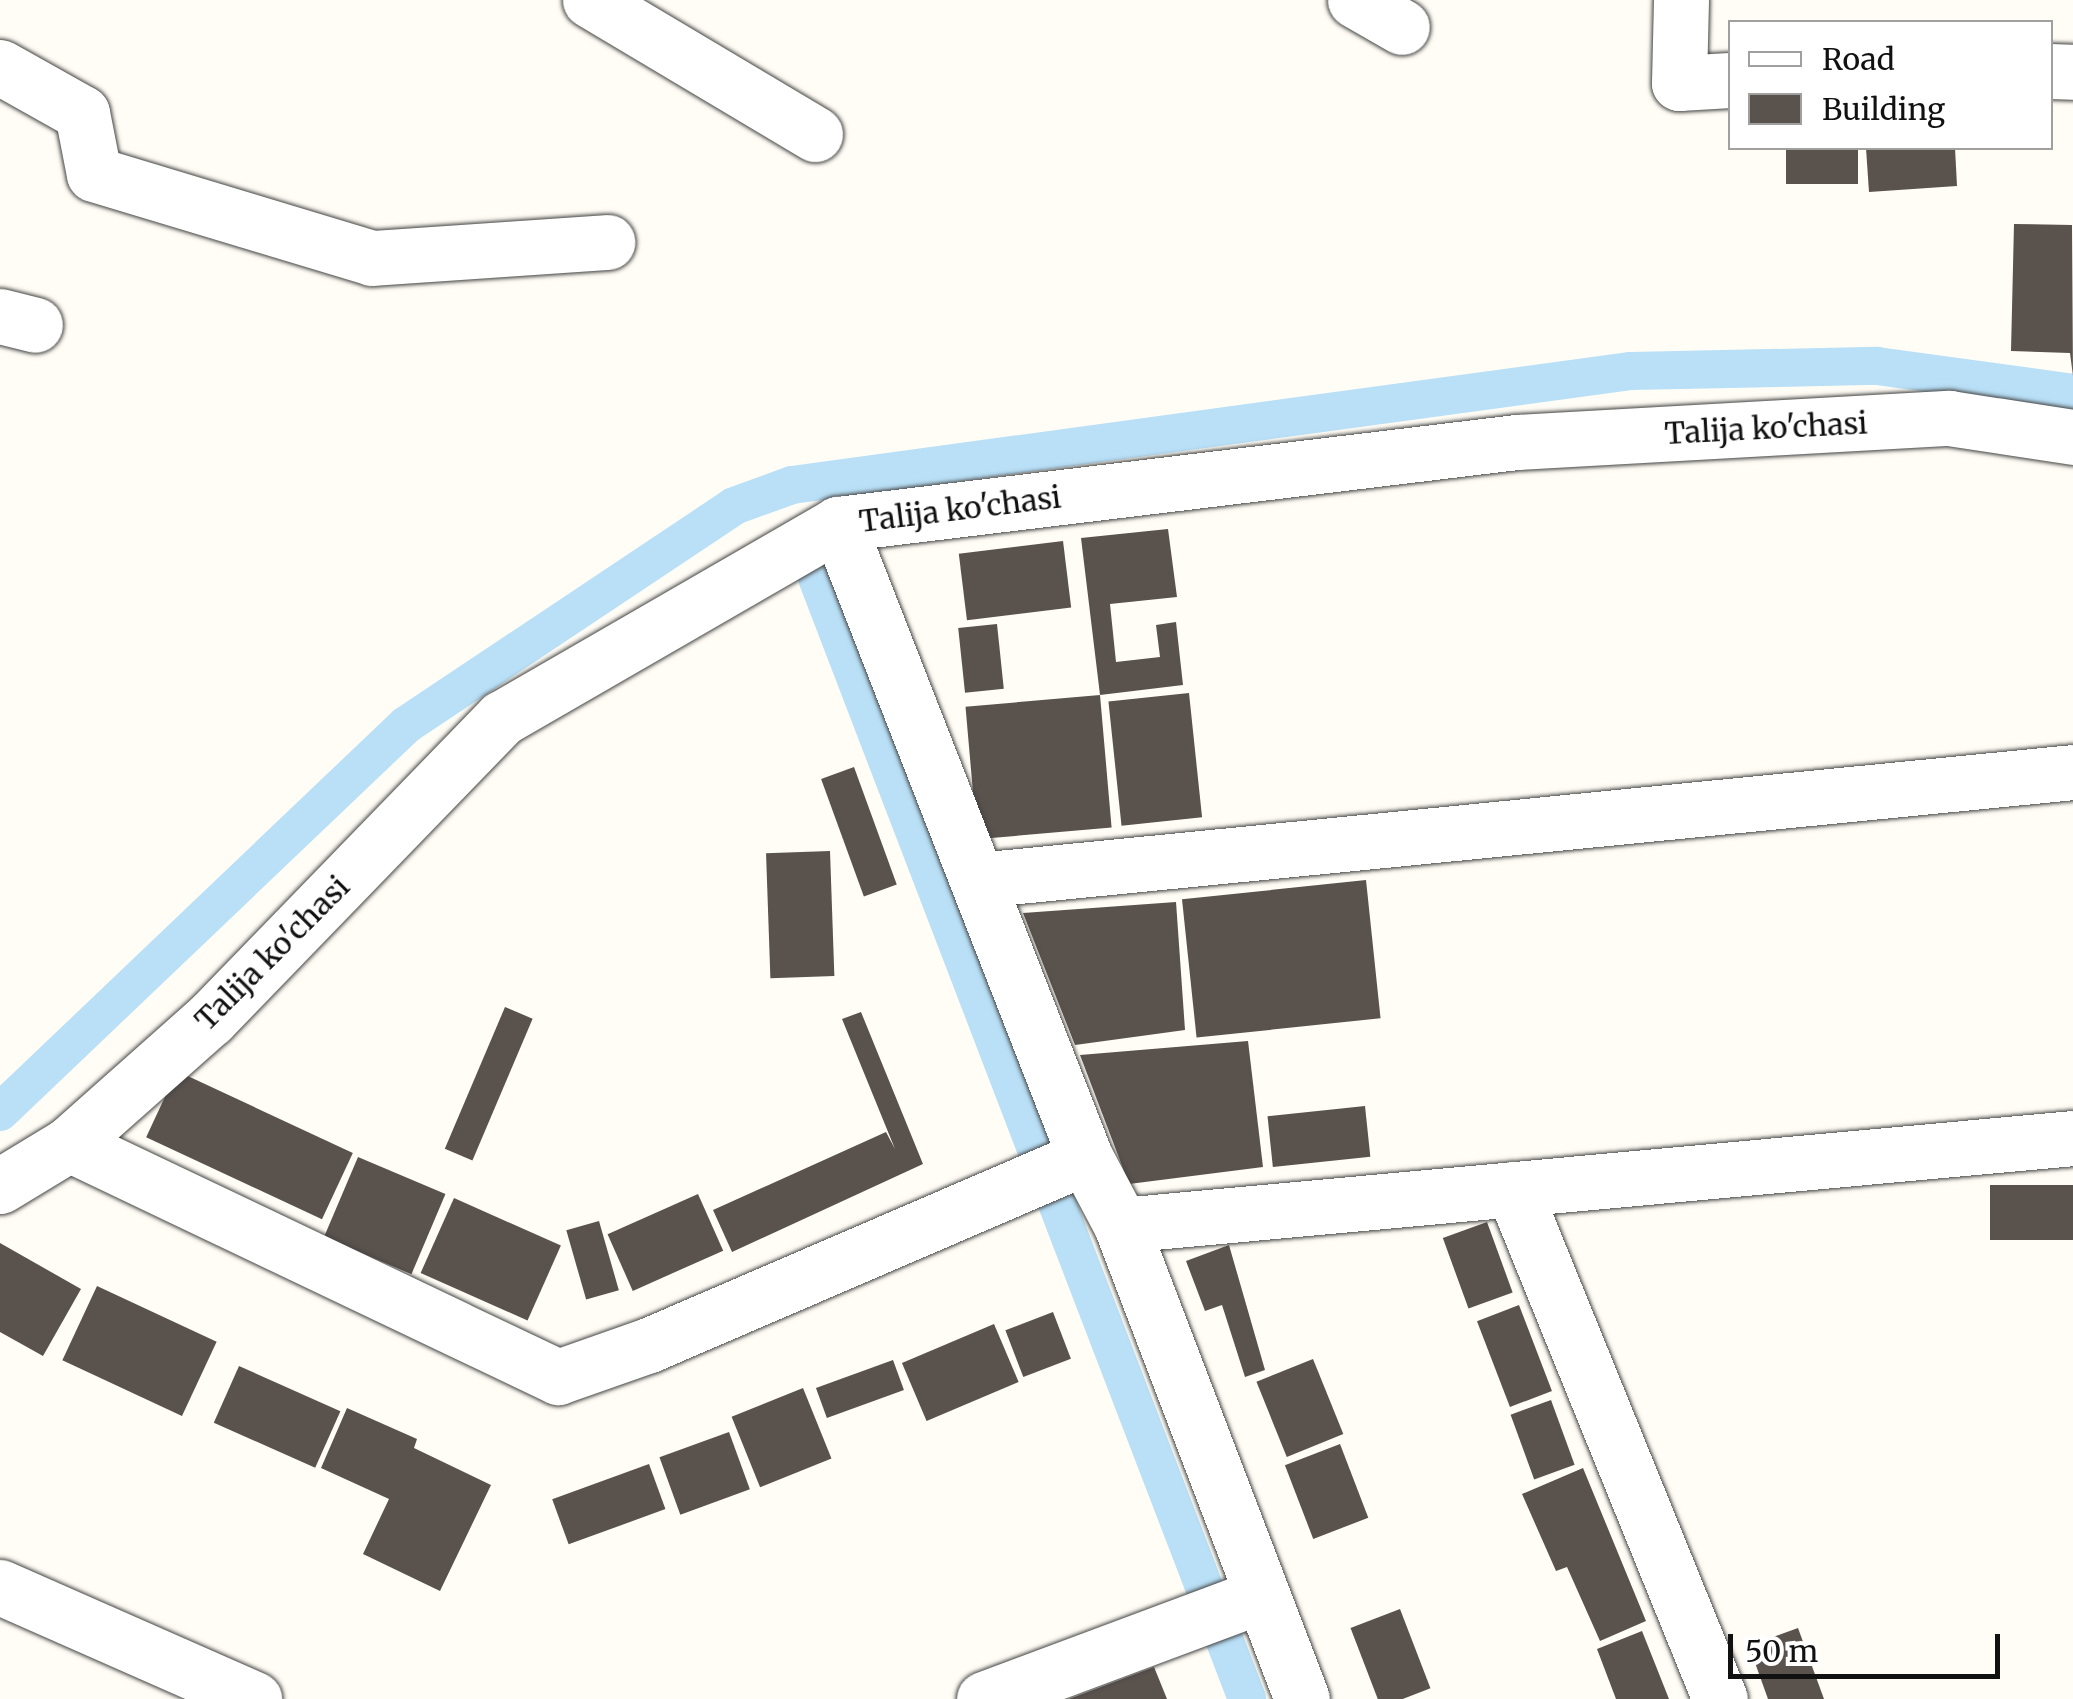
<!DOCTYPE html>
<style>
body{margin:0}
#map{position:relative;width:2073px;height:1699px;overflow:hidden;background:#fffdf5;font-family:Merriweather,serif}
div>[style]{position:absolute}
.canal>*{height:38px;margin:-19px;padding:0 19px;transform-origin:19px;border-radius:19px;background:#b9e0f7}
.building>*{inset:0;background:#5a524d;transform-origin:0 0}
.roads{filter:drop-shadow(0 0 2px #444) drop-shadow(0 0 2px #444)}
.minor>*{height:55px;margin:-27.5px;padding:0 27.5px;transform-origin:27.5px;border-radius:27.5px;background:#fff}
span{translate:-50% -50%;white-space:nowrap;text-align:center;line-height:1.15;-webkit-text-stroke:10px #fff;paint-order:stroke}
.street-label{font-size:30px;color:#111}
.legend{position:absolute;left:1728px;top:20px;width:325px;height:130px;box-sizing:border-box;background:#fff;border:2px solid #a0a0a0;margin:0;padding:12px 18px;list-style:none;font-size:30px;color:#111}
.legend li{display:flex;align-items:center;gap:20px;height:50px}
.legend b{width:50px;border:2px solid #a0a0a0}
.scale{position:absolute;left:1728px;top:1634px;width:272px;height:45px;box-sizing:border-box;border:5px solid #111;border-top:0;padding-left:12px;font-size:30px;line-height:35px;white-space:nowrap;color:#111;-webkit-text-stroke:8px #fff;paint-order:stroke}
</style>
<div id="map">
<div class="canal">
<div style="left:817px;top:578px;width:1201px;rotate:69.01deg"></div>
<div style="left:0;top:1112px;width:561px;rotate:-43.63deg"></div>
<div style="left:406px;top:725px;width:394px;rotate:-33.7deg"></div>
<div style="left:734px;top:506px;width:62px;rotate:-19.9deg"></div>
<div style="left:792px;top:485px;width:847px;rotate:-7.74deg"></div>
<div style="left:1631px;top:371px;width:246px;rotate:-1.2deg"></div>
<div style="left:1877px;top:366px;width:198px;rotate:7.8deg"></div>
</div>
<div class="building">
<div style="left:1786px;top:148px;width:72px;height:36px"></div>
<div style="clip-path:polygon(1866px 148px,1955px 148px,1957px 186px,1869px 192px)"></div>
<div style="clip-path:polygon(2014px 224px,2072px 225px,2073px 376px,2070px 353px,2011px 351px)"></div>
<div style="clip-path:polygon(1168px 529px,1177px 597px,1110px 604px,1116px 662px,1160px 657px,1156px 625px,1176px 622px,1183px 685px,1100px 695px,1081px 538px)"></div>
<div style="left:1063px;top:541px;width:67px;height:105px;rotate:83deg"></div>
<div style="left:997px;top:624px;width:65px;height:39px;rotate:84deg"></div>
<div style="left:1189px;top:693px;width:125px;height:81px;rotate:84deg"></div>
<div style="left:1100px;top:695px;width:133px;height:135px;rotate:85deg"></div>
<div style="left:854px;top:767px;width:125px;height:35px;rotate:70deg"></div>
<div style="left:830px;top:851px;width:125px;height:64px;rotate:88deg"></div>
<div style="left:1366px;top:880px;width:139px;height:185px;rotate:84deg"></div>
<div style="clip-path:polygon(1176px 902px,1185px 1030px,1075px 1045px,1023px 913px)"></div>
<div style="left:505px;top:1007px;width:30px;height:154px;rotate:23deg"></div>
<div style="clip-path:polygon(861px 1012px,923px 1164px,732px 1252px,713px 1210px,886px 1132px,895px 1149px,842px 1019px)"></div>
<div style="clip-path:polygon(1248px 1041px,1263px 1167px,1129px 1184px,1080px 1055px)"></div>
<div style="left:177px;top:1071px;width:194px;height:73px;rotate:25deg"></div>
<div style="left:1365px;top:1106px;width:51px;height:98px;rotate:84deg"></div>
<div style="left:358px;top:1157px;width:95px;height:87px;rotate:23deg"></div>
<div style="left:2073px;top:1185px;width:55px;height:83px;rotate:90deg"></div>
<div style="left:698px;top:1194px;width:62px;height:99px;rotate:66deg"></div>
<div style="left:454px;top:1198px;width:117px;height:82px;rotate:24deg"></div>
<div style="left:599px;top:1221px;width:72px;height:34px;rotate:74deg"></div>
<div style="left:1487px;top:1222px;width:75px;height:47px;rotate:70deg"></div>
<div style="clip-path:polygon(0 1243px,81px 1289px,43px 1356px,0 1332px)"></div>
<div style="clip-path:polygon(1229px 1245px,1265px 1370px,1245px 1377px,1222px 1305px,1205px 1311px,1186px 1261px)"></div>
<div style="left:97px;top:1286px;width:132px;height:82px;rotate:25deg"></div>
<div style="left:1519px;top:1305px;width:92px;height:45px;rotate:69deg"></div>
<div style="left:1053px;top:1312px;width:50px;height:51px;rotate:69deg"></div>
<div style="left:994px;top:1324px;width:63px;height:100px;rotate:67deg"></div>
<div style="left:1313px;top:1359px;width:81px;height:61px;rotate:68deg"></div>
<div style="left:893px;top:1360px;width:32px;height:82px;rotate:70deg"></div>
<div style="left:239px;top:1366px;width:111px;height:62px;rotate:24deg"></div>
<div style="left:803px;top:1388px;width:76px;height:77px;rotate:68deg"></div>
<div style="left:1551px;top:1400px;width:69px;height:43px;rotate:70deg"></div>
<div style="clip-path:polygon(347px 1408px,417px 1439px,414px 1448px,491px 1485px,440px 1591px,363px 1554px,389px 1499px,321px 1468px)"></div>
<div style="left:729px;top:1432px;width:61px;height:74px;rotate:70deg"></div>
<div style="left:1340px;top:1444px;width:79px;height:59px;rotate:69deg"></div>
<div style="left:649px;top:1464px;width:48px;height:103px;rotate:70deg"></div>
<div style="clip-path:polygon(1583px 1468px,1646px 1621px,1600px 1641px,1567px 1567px,1556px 1571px,1522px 1494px)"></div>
<div style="left:1400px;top:1609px;width:85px;height:53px;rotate:69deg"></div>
<div style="clip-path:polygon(1798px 1628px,1824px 1699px,1768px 1699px,1749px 1646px)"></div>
<div style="clip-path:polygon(1642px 1631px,1669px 1699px,1616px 1699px,1597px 1649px)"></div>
<div style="clip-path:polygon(1154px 1667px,1167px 1699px,1069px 1699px)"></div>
</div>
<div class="roads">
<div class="minor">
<div style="left:590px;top:0;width:262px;rotate:30.8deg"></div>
<div style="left:1355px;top:0;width:54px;rotate:29.9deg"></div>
<div style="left:1681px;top:0;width:83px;rotate:91.4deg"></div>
<div style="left:1679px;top:83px;width:51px;rotate:-3.4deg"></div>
<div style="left:0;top:67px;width:94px;rotate:29.3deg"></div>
<div style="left:82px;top:113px;width:62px;rotate:78.9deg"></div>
<div style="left:94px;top:174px;width:290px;rotate:16.8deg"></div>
<div style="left:372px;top:258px;width:236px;rotate:-3.9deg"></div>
<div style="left:2050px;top:71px;width:23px;rotate:2deg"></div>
<div style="left:0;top:316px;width:36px;rotate:14deg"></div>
<div style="left:838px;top:524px;width:679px;rotate:68.68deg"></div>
<div style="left:1085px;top:1157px;width:77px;rotate:62.1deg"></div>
<div style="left:1121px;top:1225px;width:507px;rotate:69.1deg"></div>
<div style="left:978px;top:880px;width:1100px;rotate:-5.63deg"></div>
<div style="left:69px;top:1144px;width:542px;rotate:25.48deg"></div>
<div style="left:558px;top:1377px;width:96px;rotate:-19.4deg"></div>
<div style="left:649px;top:1345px;width:475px;rotate:-23.3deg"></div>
<div style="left:0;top:1186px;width:81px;rotate:-31.3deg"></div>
<div style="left:69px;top:1144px;width:188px;rotate:-41.6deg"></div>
<div style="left:210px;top:1019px;width:419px;rotate:-45.9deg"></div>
<div style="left:502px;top:718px;width:388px;rotate:-30deg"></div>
<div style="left:838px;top:524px;width:684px;rotate:-6.89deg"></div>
<div style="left:1517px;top:442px;width:433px;rotate:-3.2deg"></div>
<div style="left:1949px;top:418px;width:125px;rotate:8.7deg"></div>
<div style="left:1513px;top:1189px;width:550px;rotate:67.91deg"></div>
<div style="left:1121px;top:1225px;width:956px;rotate:-5.22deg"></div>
<div style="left:0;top:1587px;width:278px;rotate:23.8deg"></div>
<div style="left:984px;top:1699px;width:294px;rotate:-20.5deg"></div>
</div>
</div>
<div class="street-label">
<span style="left:1766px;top:428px;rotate:-3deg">Talija ko'chasi</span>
<span style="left:960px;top:509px;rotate:-7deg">Talija ko'chasi</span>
<span style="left:272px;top:953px;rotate:-45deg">Talija ko'chasi</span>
</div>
<ul class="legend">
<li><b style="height:12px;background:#fff"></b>Road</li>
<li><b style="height:28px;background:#5a524d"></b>Building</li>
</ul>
<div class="scale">50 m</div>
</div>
